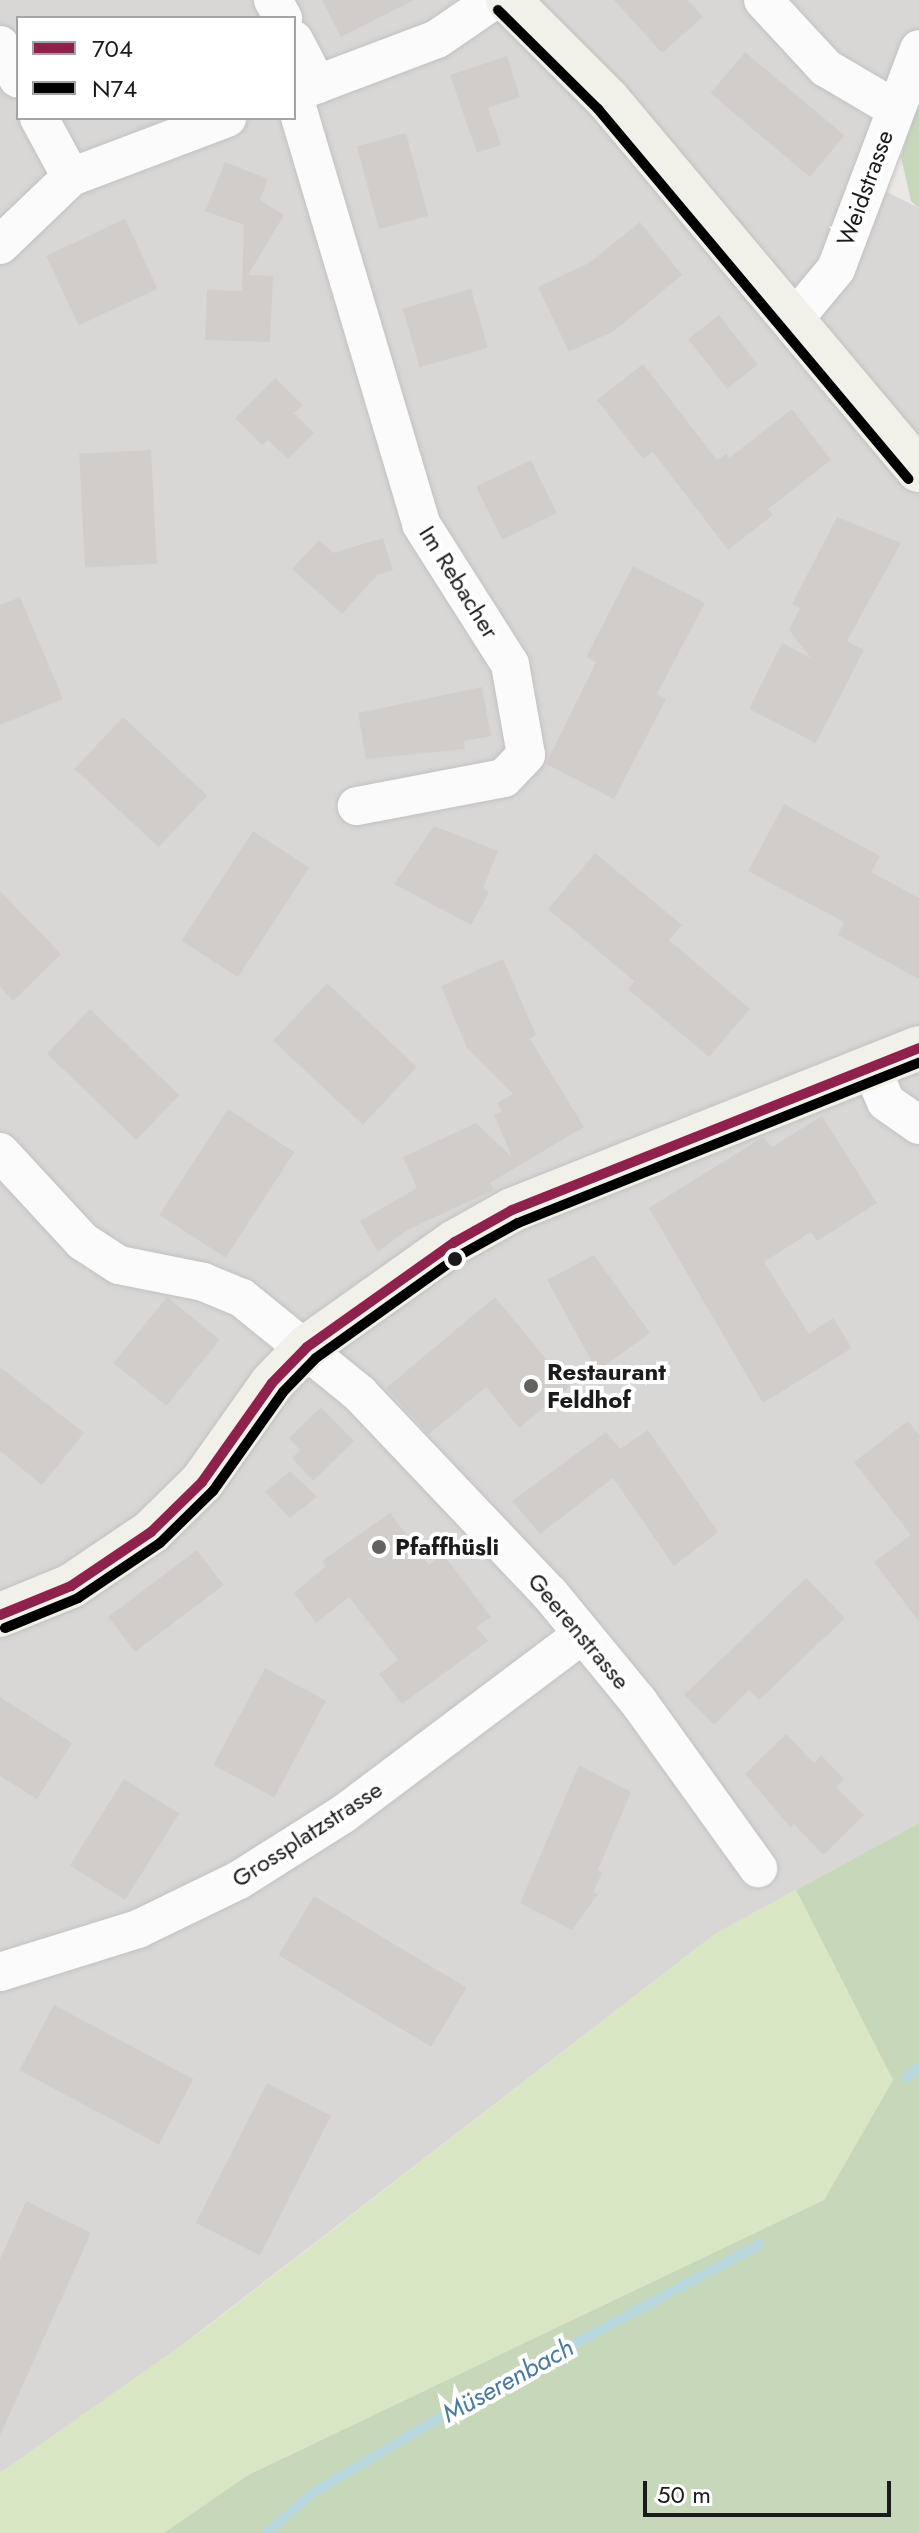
<!DOCTYPE html>
<meta charset="utf-8">
<style>
body{margin:0}
#map{position:relative;width:919px;height:2533px;overflow:hidden;background:#eae7e4;font-family:Jost,sans-serif}
div>[style]{position:absolute}
.residential>*{inset:0;background:#d9d7d6}
.grass>*{inset:0;background:#d9e6c3}
.forest>*{inset:0;background:#c7d8ba}
.parking>*{inset:0;background:#d8d7d5;transform-origin:0 0}
.stream>*{height:10px;margin:-5px;padding:0 5px;transform-origin:5px;border-radius:5px;background:#b8d8dd}
.building>*{inset:0;background:#d1cdcb;transform-origin:0 0}
.roads{filter:drop-shadow(0 0 2px #c2c1c0) drop-shadow(0 0 2px #c2c1c0)}
.street>*{height:38px;margin:-19px;padding:0 19px;transform-origin:19px;border-radius:19px;background:#fcfbfb}
.secondary>*{height:44px;margin:-22px;padding:0 22px;transform-origin:22px;border-radius:22px;background:#f2f1e9}
.bus-1>*{height:10px;margin:-5px;padding:0 5px;transform-origin:5px;border-radius:5px;background:#8e224d}
.bus-2>*{height:10px;margin:-5px;padding:0 5px;transform-origin:5px;border-radius:5px;background:#000}
.dots>*{width:22px;height:22px;translate:-50% -50%;box-sizing:border-box;border:4px solid #fff;border-radius:50%}
span{translate:-50% -50%;white-space:nowrap;text-align:center;line-height:1.15;-webkit-text-stroke:8px #fff;paint-order:stroke}
.street-label{font-size:24px;color:#1b1b1b}
.poi-label{font-size:24px;color:#1b1b1b;font-weight:700}
.left{translate:0 -50%;text-align:left}
.water-label{font-size:26px;color:#497aa0;font-style:italic}
.legend{position:absolute;left:16px;top:16px;width:280px;height:104px;box-sizing:border-box;background:#fff;border:2px solid #a4a4a4;margin:0;padding:10px 14px;list-style:none;font-size:24px;color:#1b1b1b}
.legend li{display:flex;align-items:center;gap:16px;height:40px}
.legend b{width:40px;border:2px solid #a4a4a4}
.scale{position:absolute;left:643px;top:2481px;width:248px;height:36px;box-sizing:border-box;border:4px solid #1b1b1b;border-top:0;padding-left:10px;font-size:24px;line-height:28px;white-space:nowrap;color:#1b1b1b;-webkit-text-stroke:6px #fff;paint-order:stroke}
</style>
<div id="map">
<div class="residential">
<div style="clip-path:polygon(evenodd,0 0,919px 0,919px 49px,867px 182px,919px 208px,919px 1823px,715px 1934px,181px 2346px,0 2473px,0 0,18px 18px,294px 18px,294px 118px,18px 118px,18px 18px)"></div>
</div>
<div class="grass">
<div style="clip-path:polygon(796px 1890px,893px 2080px,824px 2200px,248px 2475px,164px 2533px,0 2533px,0 2473px,202px 2331px,715px 1934px)"></div>
</div>
<div class="forest">
<div style="clip-path:polygon(919px 98px,919px 208px,911px 201px,901px 157px)"></div>
<div style="clip-path:polygon(919px 1823px,919px 2533px,164px 2533px,248px 2475px,824px 2200px,893px 2080px,796px 1890px)"></div>
</div>
<div class="parking">
<div style="clip-path:polygon(554px 568px,598px 593px,545px 693px,516px 697px,485px 624px)"></div>
<div style="clip-path:polygon(82px 1241px,158px 1275px,117px 1340px,43px 1287px)"></div>
<div style="left:425px;top:1482px;width:142px;height:28px;rotate:52deg"></div>
<div style="left:438px;top:1690px;width:108px;height:150px;rotate:56deg"></div>
<div style="left:188px;top:1907px;width:49px;height:112px;rotate:67deg"></div>
</div>
<div class="stream">
<div style="left:906px;top:2078px;width:17px;rotate:-40deg"></div>
<div style="left:267px;top:2533px;width:62px;rotate:-41.1deg"></div>
<div style="left:314px;top:2492px;width:181px;rotate:-30.5deg"></div>
<div style="left:470px;top:2400px;width:328px;rotate:-28.2deg"></div>
</div>
<div class="building">
<div style="clip-path:polygon(322px 0,414px 0,341px 37px)"></div>
<div style="clip-path:polygon(614px 0,688px 0,703px 17px,662px 53px)"></div>
<div style="left:745px;top:52px;width:130px;height:54px;rotate:40deg"></div>
<div style="clip-path:polygon(507px 56px,520px 97px,488px 108px,501px 145px,477px 153px,450px 75px)"></div>
<div style="left:406px;top:133px;width:86px;height:51px;rotate:75deg"></div>
<div style="clip-path:polygon(225px 162px,268px 179px,260px 200px,284px 215px,248px 275px,273px 276px,270px 342px,205px 340px,207px 290px,242px 291px,244px 225px,205px 211px)"></div>
<div style="left:125px;top:219px;width:77px;height:87px;rotate:65deg"></div>
<div style="clip-path:polygon(640px 222px,682px 275px,614px 331px,569px 352px,538px 287px,589px 263px)"></div>
<div style="left:471px;top:289px;width:61px;height:71px;rotate:74deg"></div>
<div style="left:719px;top:315px;width:63px;height:39px;rotate:52deg"></div>
<div style="clip-path:polygon(643px 364px,717px 460px,726px 454px,729px 458px,792px 409px,831px 460px,768px 509px,773px 515px,728px 550px,653px 452px,643px 459px,597px 400px)"></div>
<div style="clip-path:polygon(275px 378px,303px 405px,294px 413px,314px 433px,288px 459px,268px 440px,262px 445px,235px 418px)"></div>
<div style="left:151px;top:450px;width:114px;height:72px;rotate:87deg"></div>
<div style="left:531px;top:460px;width:59px;height:61px;rotate:64deg"></div>
<div style="clip-path:polygon(837px 517px,901px 543px,847px 641px,864px 650px,816px 743px,749px 709px,782px 643px,811px 658px,789px 630px,800px 608px,792px 604px)"></div>
<div style="clip-path:polygon(383px 538px,393px 570px,377px 575px,342px 614px,292px 569px,319px 540px,333px 553px)"></div>
<div style="clip-path:polygon(633px 566px,705px 603px,657px 694px,666px 699px,614px 799px,546px 764px,596px 662px,586px 657px)"></div>
<div style="clip-path:polygon(20px 597px,63px 699px,0 725px,0 605px)"></div>
<div style="clip-path:polygon(482px 687px,491px 736px,464px 741px,465px 749px,366px 759px,358px 713px)"></div>
<div style="left:123px;top:717px;width:115px;height:71px;rotate:43deg"></div>
<div style="clip-path:polygon(784px 804px,880px 856px,871px 872px,919px 898px,919px 979px,838px 935px,844px 922px,748px 871px)"></div>
<div style="clip-path:polygon(434px 826px,498px 851px,483px 888px,489px 892px,471px 925px,394px 884px)"></div>
<div style="left:253px;top:831px;width:67px;height:131px;rotate:33deg"></div>
<div style="clip-path:polygon(595px 853px,682px 925px,669px 940px,750px 1009px,709px 1057px,628px 989px,634px 981px,548px 909px)"></div>
<div style="clip-path:polygon(0 891px,61px 954px,13px 1001px,0 987px)"></div>
<div style="clip-path:polygon(503px 959px,536px 1035px,530px 1039px,584px 1127px,490px 1183px,494px 1190px,407px 1230px,378px 1252px,360px 1221px,417px 1188px,403px 1157px,476px 1123px,512px 1157px,494px 1115px,502px 1111px,497px 1103px,513px 1094px,467px 1048px,441px 986px)"></div>
<div style="left:327px;top:983px;width:123px;height:79px;rotate:43deg"></div>
<div style="left:90px;top:1009px;width:124px;height:62px;rotate:44deg"></div>
<div style="left:228px;top:1109px;width:79px;height:126px;rotate:33deg"></div>
<div style="clip-path:polygon(822px 1116px,877px 1203px,817px 1241px,811px 1232px,764px 1262px,809px 1334px,833px 1318px,852px 1348px,763px 1403px,649px 1208px,763px 1137px,772px 1147px)"></div>
<div style="clip-path:polygon(594px 1255px,650px 1333px,597px 1371px,547px 1280px)"></div>
<div style="left:167px;top:1297px;width:68px;height:85px;rotate:39deg"></div>
<div style="clip-path:polygon(495px 1297px,569px 1387px,519px 1428px,486px 1387px,429px 1434px,386px 1388px)"></div>
<div style="clip-path:polygon(0 1367px,84px 1433px,42px 1485px,0 1451px)"></div>
<div style="clip-path:polygon(321px 1407px,354px 1441px,313px 1481px,292px 1458px,300px 1450px,289px 1438px)"></div>
<div style="clip-path:polygon(908px 1421px,919px 1435px,919px 1622px,874px 1562px,911px 1535px,854px 1462px)"></div>
<div style="clip-path:polygon(648px 1430px,718px 1532px,674px 1566px,613px 1478px,540px 1534px,512px 1501px,606px 1432px,620px 1449px)"></div>
<div style="clip-path:polygon(290px 1471px,317px 1497px,290px 1518px,265px 1492px)"></div>
<div style="clip-path:polygon(390px 1513px,429px 1565px,443px 1554px,491px 1617px,476px 1627px,488px 1641px,402px 1704px,379px 1674px,398px 1660px,349px 1597px,316px 1623px,294px 1593px,326px 1566px,322px 1561px)"></div>
<div style="left:197px;top:1550px;width:44px;height:111px;rotate:53deg"></div>
<div style="clip-path:polygon(806px 1578px,845px 1618px,759px 1700px,749px 1690px,714px 1725px,684px 1695px)"></div>
<div style="left:265px;top:1668px;width:69px;height:110px;rotate:28deg"></div>
<div style="clip-path:polygon(0 1697px,72px 1743px,37px 1799px,0 1776px)"></div>
<div style="clip-path:polygon(786px 1734px,814px 1763px,821px 1755px,844px 1779px,836px 1787px,864px 1815px,823px 1855px,794px 1824px,791px 1828px,745px 1774px)"></div>
<div style="clip-path:polygon(579px 1765px,631px 1792px,598px 1870px,602px 1873px,593px 1892px,598px 1894px,572px 1930px,520px 1903px)"></div>
<div style="left:124px;top:1779px;width:65px;height:102px;rotate:32deg"></div>
<div style="left:314px;top:1896px;width:178px;height:69px;rotate:31deg"></div>
<div style="left:54px;top:2005px;width:158px;height:74px;rotate:28deg"></div>
<div style="left:267px;top:2083px;width:72px;height:157px;rotate:27deg"></div>
<div style="clip-path:polygon(26px 2201px,91px 2233px,0 2436px,0 2259px)"></div>
</div>
<div class="roads">
<div class="street">
<div style="left:273px;top:0;width:21px;rotate:61deg"></div>
<div style="left:763px;top:0;width:93px;rotate:47.2deg"></div>
<div style="left:826px;top:68px;width:79px;rotate:30.5deg"></div>
<div style="left:294px;top:40px;width:50px;rotate:62.4deg"></div>
<div style="left:0;top:45px;width:38px;rotate:62deg"></div>
<div style="left:294px;top:93px;width:153px;rotate:-20.7deg"></div>
<div style="left:437px;top:39px;width:69px;rotate:-34.4deg"></div>
<div style="left:294px;top:97px;width:445px;rotate:73.4deg"></div>
<div style="left:421px;top:524px;width:166px;rotate:57.6deg"></div>
<div style="left:510px;top:664px;width:92px;rotate:80deg"></div>
<div style="left:526px;top:755px;width:32px;rotate:134deg"></div>
<div style="left:504px;top:778px;width:150px;rotate:169.2deg"></div>
<div style="left:39px;top:118px;width:67px;rotate:61.5deg"></div>
<div style="left:0;top:245px;width:98px;rotate:-43.8deg"></div>
<div style="left:71px;top:177px;width:167px;rotate:-20.7deg"></div>
<div style="left:796px;top:317px;width:62px;rotate:-50.2deg"></div>
<div style="left:836px;top:269px;width:235px;rotate:-69.3deg"></div>
<div style="left:870px;top:1065px;width:40px;rotate:66.6deg"></div>
<div style="left:886px;top:1102px;width:40px;rotate:34.9deg"></div>
<div style="left:0;top:1152px;width:121px;rotate:47.3deg"></div>
<div style="left:82px;top:1241px;width:44px;rotate:33deg"></div>
<div style="left:119px;top:1265px;width:86px;rotate:11.4deg"></div>
<div style="left:203px;top:1282px;width:42px;rotate:22.3deg"></div>
<div style="left:242px;top:1298px;width:152px;rotate:39.1deg"></div>
<div style="left:360px;top:1394px;width:276px;rotate:46.5deg"></div>
<div style="left:550px;top:1594px;width:139px;rotate:50.6deg"></div>
<div style="left:638px;top:1701px;width:206px;rotate:54.3deg"></div>
<div style="left:0;top:1972px;width:145px;rotate:-17.3deg"></div>
<div style="left:138px;top:1929px;width:112px;rotate:-25.9deg"></div>
<div style="left:239px;top:1880px;width:122px;rotate:-32.3deg"></div>
<div style="left:342px;top:1815px;width:300px;rotate:-36.9deg"></div>
</div>
<div class="secondary">
<div style="left:508px;top:0;width:141px;rotate:45deg"></div>
<div style="left:608px;top:100px;width:483px;rotate:50deg"></div>
<div style="left:0;top:1615px;width:77px;rotate:-22.2deg"></div>
<div style="left:71px;top:1586px;width:97px;rotate:-34deg"></div>
<div style="left:151px;top:1532px;width:71px;rotate:-44.4deg"></div>
<div style="left:202px;top:1482px;width:121px;rotate:-54.7deg"></div>
<div style="left:272px;top:1383px;width:50px;rotate:-45.8deg"></div>
<div style="left:307px;top:1347px;width:181px;rotate:-35.4deg"></div>
<div style="left:455px;top:1242px;width:65px;rotate:-29.3deg"></div>
<div style="left:512px;top:1210px;width:438px;rotate:-21.7deg"></div>
</div>
</div>
<div class="bus-1">
<div style="left:0;top:1615px;width:77px;rotate:-22.2deg"></div>
<div style="left:71px;top:1586px;width:97px;rotate:-34deg"></div>
<div style="left:151px;top:1532px;width:71px;rotate:-44.4deg"></div>
<div style="left:202px;top:1482px;width:121px;rotate:-54.7deg"></div>
<div style="left:272px;top:1383px;width:50px;rotate:-45.8deg"></div>
<div style="left:307px;top:1347px;width:181px;rotate:-35.4deg"></div>
<div style="left:455px;top:1242px;width:65px;rotate:-29.3deg"></div>
<div style="left:512px;top:1210px;width:438px;rotate:-21.7deg"></div>
</div>
<div class="bus-2">
<div style="left:498px;top:10px;width:141px;rotate:44.7deg"></div>
<div style="left:598px;top:109px;width:483px;rotate:50deg"></div>
<div style="left:5px;top:1628px;width:79px;rotate:-22.3deg"></div>
<div style="left:78px;top:1598px;width:99px;rotate:-33.9deg"></div>
<div style="left:160px;top:1543px;width:74px;rotate:-44.5deg"></div>
<div style="left:213px;top:1491px;width:121px;rotate:-54.7deg"></div>
<div style="left:283px;top:1392px;width:47px;rotate:-45.9deg"></div>
<div style="left:316px;top:1358px;width:179px;rotate:-35.5deg"></div>
<div style="left:462px;top:1254px;width:64px;rotate:-29deg"></div>
<div style="left:518px;top:1223px;width:432px;rotate:-21.8deg"></div>
</div>
<div class="dots">
<div style="left:455px;top:1259px;background:#1b1b1b"></div>
<div style="left:531px;top:1386px;background:#636261"></div>
<div style="left:379px;top:1547px;background:#636261"></div>
</div>
<div class="street-label">
<span style="left:865px;top:188px;rotate:-70deg">Weidstrasse</span>
<span style="left:459px;top:582px;rotate:58deg">Im Rebacher</span>
<span style="left:579px;top:1631px;rotate:50deg">Geerenstrasse</span>
<span style="left:307px;top:1834px;rotate:-33deg">Grossplatzstrasse</span>
</div>
<div class="poi-label">
<span class="left" style="left:547px;top:1386px">Restaurant<br>Feldhof</span>
<span class="left" style="left:395px;top:1547px">Pfaffhüsli</span>
</div>
<div class="water-label">
<span style="left:508px;top:2381px;rotate:-29deg">Müserenbach</span>
</div>
<ul class="legend">
<li><b style="height:10px;background:#8e224d"></b>704</li>
<li><b style="height:10px;background:#000"></b>N74</li>
</ul>
<div class="scale">50 m</div>
</div>
